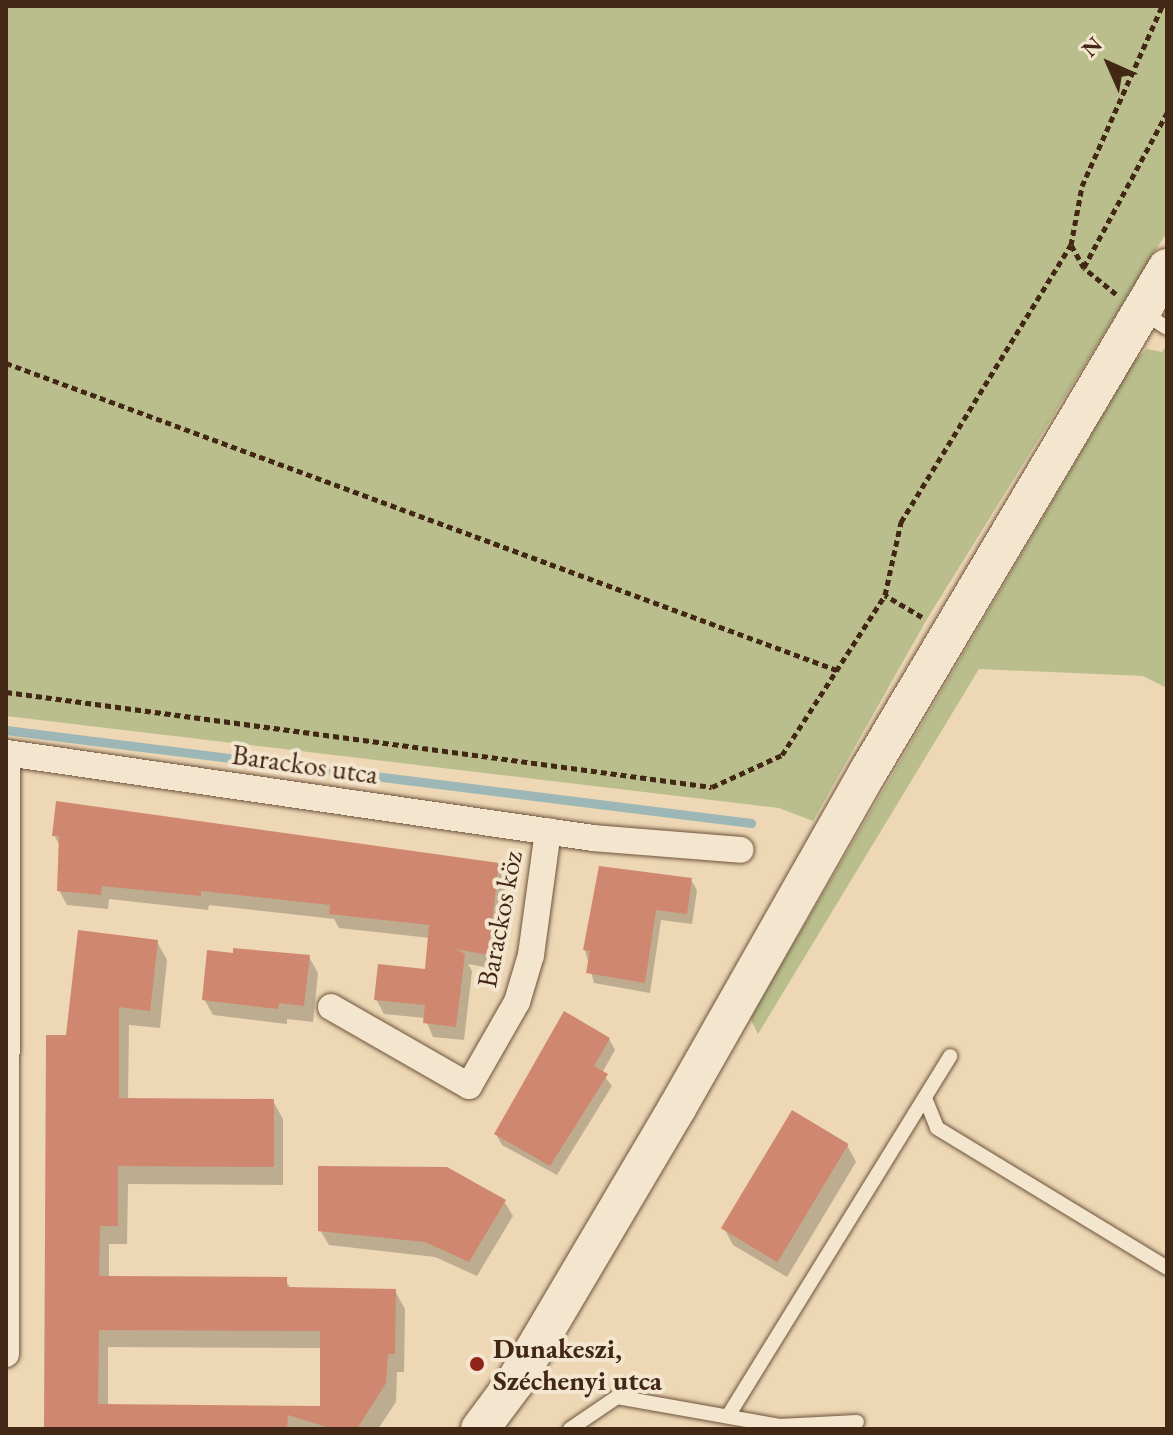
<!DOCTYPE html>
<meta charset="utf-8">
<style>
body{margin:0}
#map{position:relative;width:1173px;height:1435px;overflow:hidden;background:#edd7b4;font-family:"EB Garamond",serif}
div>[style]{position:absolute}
.green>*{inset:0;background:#b9be8c}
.shadow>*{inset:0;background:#0003}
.stream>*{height:9px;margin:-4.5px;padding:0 4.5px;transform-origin:4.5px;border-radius:4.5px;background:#9db7b7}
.building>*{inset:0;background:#cf876f;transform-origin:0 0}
.path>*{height:5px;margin-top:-2.5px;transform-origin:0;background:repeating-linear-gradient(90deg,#432715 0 6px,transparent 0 10px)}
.roads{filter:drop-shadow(0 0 2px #6e533d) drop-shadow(0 0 2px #6e533d)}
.lane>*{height:14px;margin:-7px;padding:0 7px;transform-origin:7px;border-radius:7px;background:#f3e5ce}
.street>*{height:26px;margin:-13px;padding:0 13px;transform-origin:13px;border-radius:13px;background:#f3e5ce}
.secondary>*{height:38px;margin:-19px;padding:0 19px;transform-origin:19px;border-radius:19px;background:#f3e5ce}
.dots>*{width:22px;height:22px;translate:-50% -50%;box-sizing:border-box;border:4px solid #f3e5ce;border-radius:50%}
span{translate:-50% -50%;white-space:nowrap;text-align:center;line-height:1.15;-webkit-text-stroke:8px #f3e5ce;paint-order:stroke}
.street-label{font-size:28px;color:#432715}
.poi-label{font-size:28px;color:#432715;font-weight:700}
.left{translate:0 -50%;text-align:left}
.frame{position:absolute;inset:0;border:8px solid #432715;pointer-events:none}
.north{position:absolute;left:1069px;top:24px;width:80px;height:80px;-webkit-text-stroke:6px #f3e5ce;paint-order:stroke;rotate:315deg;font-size:22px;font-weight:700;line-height:32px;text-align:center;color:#432715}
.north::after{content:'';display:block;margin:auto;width:28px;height:36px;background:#432715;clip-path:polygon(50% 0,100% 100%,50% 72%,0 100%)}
</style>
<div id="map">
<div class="green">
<div style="clip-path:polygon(6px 6px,1167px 6px,1167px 232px,927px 619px,813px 821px,779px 808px,6px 716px)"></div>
<div style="clip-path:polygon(1167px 344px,1167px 688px,1143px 676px,979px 669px,758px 1034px,750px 1018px,1135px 360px,1147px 349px,1162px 352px)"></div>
</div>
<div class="shadow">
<div style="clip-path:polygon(54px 835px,498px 865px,506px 879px,496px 969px,468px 964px,472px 971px,464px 1040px,433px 1037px,425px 1018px,384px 1014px,376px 999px,426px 971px,430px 938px,339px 928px,334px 919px,209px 905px,208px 910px,109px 899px,108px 909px,67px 905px,59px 890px,60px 846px)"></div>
<div style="clip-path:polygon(691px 880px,697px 890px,692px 924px,661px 920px,650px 993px,594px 983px,585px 950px)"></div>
<div style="clip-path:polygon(evenodd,157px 942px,167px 960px,160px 1028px,129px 1025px,128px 1100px,273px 1101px,283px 1119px,283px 1185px,128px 1184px,127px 1244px,109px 1244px,109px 1278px,285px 1279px,291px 1289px,395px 1291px,405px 1309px,404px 1372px,397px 1372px,396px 1402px,378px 1429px,46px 1429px,68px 1037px,157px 942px,108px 1347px,321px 1348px,322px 1408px,108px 1406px,108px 1347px)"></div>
<div style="clip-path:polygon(309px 957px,318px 973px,313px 1022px,287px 1019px,287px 1024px,213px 1015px,204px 999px)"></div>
<div style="clip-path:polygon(609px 1039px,615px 1050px,602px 1073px,612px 1086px,557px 1175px,502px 1145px,496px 1134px)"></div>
<div style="clip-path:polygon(847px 1145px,856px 1162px,787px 1277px,733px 1245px,724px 1228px)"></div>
<div style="clip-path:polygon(504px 1201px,513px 1216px,477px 1276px,435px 1257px,329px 1245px,320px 1230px)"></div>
</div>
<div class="stream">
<div style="left:6px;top:730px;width:751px;rotate:7.12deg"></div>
</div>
<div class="building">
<div style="clip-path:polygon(56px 801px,499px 863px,488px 955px,456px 949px,465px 954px,456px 1027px,423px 1023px,425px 1005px,374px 1000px,378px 964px,425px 969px,429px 925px,329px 914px,330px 905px,201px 891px,201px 896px,102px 886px,101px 895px,57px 891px,59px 836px,52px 836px)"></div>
<div style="clip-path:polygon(599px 866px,692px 878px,687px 914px,656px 910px,645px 983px,586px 973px,590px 951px,583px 950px)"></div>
<div style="clip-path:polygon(evenodd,78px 930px,158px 940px,150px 1011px,119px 1007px,119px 1098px,274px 1099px,274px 1167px,118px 1166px,118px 1226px,100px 1226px,99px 1276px,287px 1277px,287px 1287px,396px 1289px,395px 1354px,388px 1354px,386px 1383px,357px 1429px,333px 1429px,288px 1415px,287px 1429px,44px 1429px,46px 1035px,66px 1035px,78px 930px,99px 1330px,320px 1331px,320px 1406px,98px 1404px,99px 1330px)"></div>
<div style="clip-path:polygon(233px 948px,310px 955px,304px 1006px,279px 1003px,278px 1009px,202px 1000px,207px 950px,233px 953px)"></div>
<div style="clip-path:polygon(564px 1011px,610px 1038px,594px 1066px,608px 1074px,550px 1166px,494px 1134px)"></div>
<div style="left:792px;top:1110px;width:66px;height:138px;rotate:31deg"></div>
<div style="clip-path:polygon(318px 1166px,447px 1167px,506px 1200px,469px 1262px,425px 1242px,318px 1231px)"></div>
</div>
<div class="path">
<div style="left:1084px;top:267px;width:175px;rotate:-61.7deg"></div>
<div style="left:1116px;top:294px;width:41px;rotate:-140.9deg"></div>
<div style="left:1084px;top:268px;width:26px;rotate:-119deg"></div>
<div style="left:1071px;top:245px;width:60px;rotate:-79.4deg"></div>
<div style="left:1082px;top:186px;width:197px;rotate:-66deg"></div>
<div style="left:6px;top:363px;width:886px;rotate:20.28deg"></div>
<div style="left:922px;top:617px;width:43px;rotate:-149.3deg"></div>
<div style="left:885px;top:595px;width:75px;rotate:-77.6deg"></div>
<div style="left:901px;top:522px;width:325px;rotate:-58.5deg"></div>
<div style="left:6px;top:692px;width:712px;rotate:7.66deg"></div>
<div style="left:712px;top:787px;width:77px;rotate:-24.6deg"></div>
<div style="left:782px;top:755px;width:190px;rotate:-57.2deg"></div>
</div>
<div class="roads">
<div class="lane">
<div style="left:1144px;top:313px;width:27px;rotate:33deg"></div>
<div style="left:925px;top:1098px;width:32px;rotate:68deg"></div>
<div style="left:937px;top:1128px;width:269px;rotate:31.3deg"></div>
<div style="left:728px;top:1416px;width:423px;rotate:-58.3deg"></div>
<div style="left:570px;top:1429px;width:57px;rotate:-34.2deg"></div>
<div style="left:617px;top:1397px;width:165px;rotate:10.1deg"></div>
<div style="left:779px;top:1426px;width:78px;rotate:-2.9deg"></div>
</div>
<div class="street">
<div style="left:331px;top:1007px;width:159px;rotate:29.8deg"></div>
<div style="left:469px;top:1086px;width:97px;rotate:-60.3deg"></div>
<div style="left:517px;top:1002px;width:49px;rotate:-73.4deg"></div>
<div style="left:531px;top:955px;width:125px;rotate:-82.2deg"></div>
<div style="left:6px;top:1354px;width:601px;rotate:-89.9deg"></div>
<div style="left:7px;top:753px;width:592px;rotate:8.25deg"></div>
<div style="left:593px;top:838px;width:148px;rotate:4.6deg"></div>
</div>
<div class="secondary">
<div style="left:480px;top:1429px;width:59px;rotate:-53.3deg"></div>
<div style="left:515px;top:1382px;width:318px;rotate:-59.4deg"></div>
<div style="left:677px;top:1108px;width:386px;rotate:-60.4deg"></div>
<div style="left:868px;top:772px;width:586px;rotate:-59.32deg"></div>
</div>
</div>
<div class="dots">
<div style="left:477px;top:1364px;background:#8f2418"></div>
</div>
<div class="street-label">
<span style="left:305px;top:764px;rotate:8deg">Barackos utca</span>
<span style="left:499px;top:919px;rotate:-79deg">Barackos köz</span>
</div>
<div class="poi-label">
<span class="left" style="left:493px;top:1364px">Dunakeszi,<br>Széchenyi utca</span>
</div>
<div class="frame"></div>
<div class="north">N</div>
</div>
